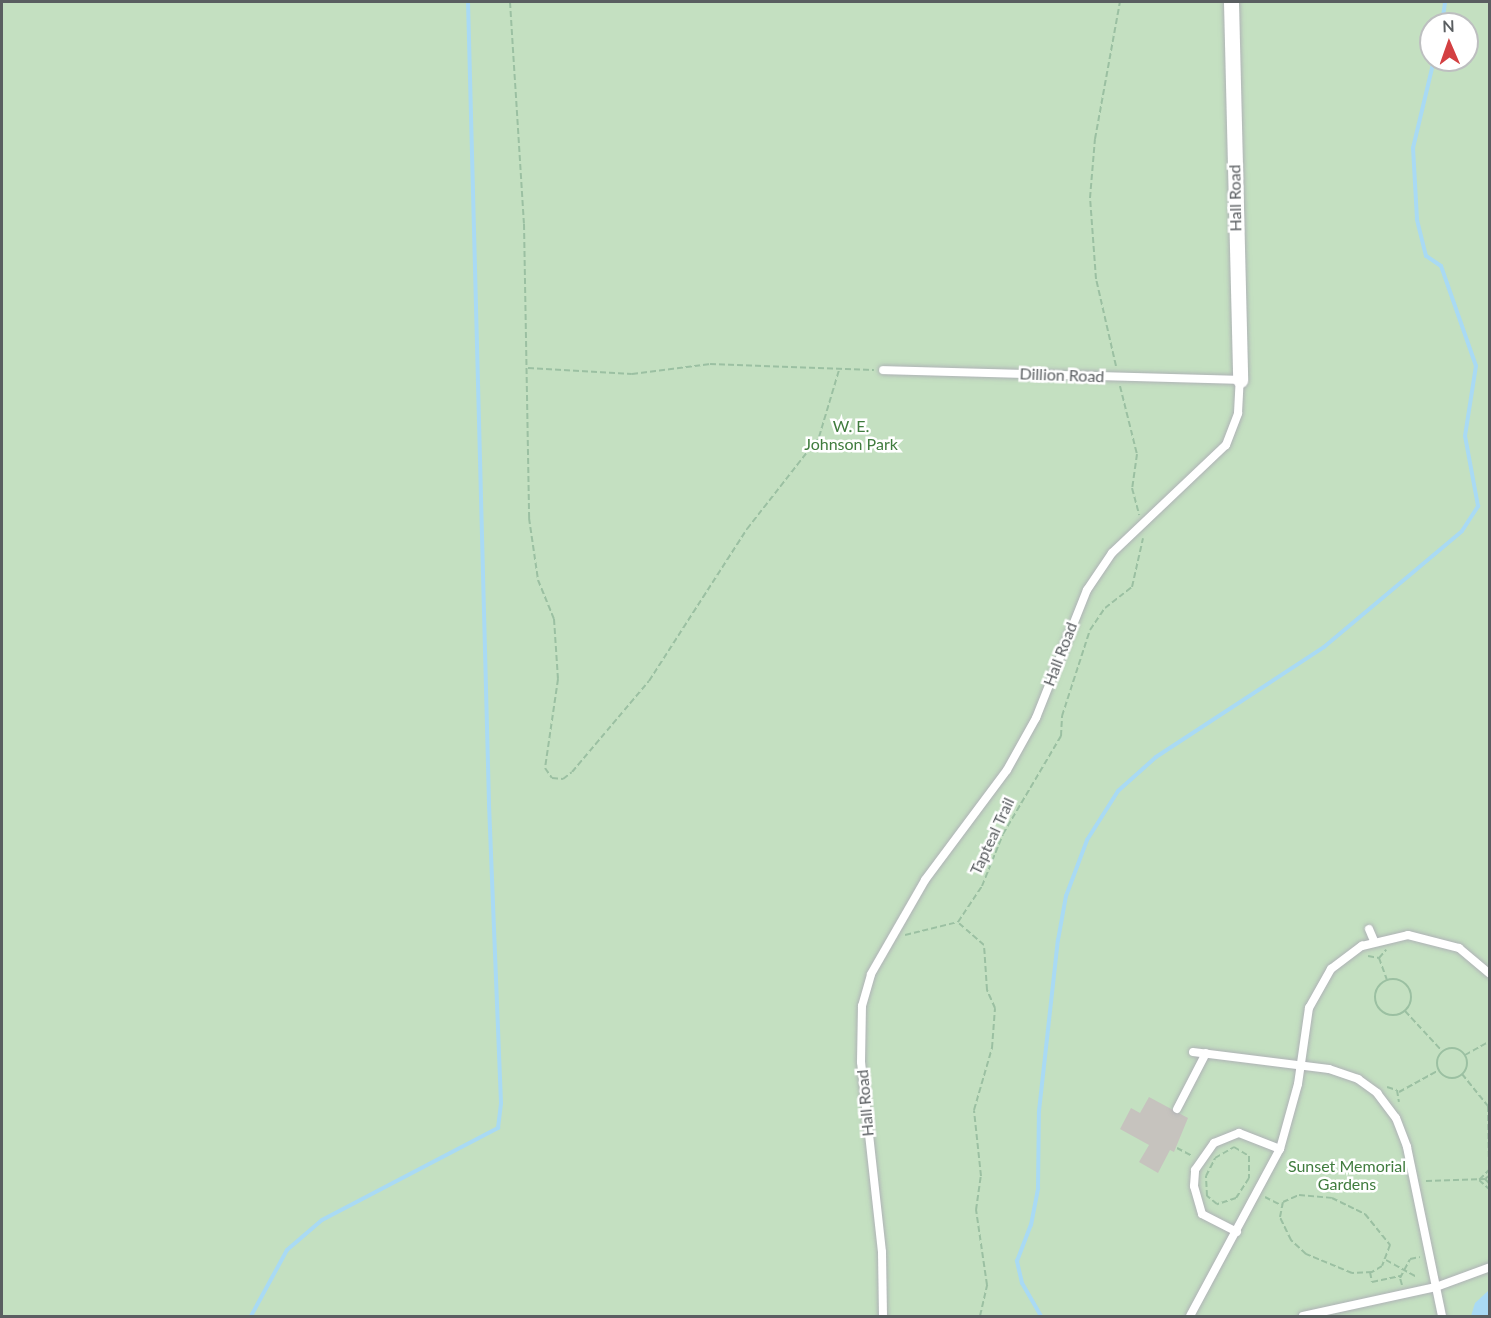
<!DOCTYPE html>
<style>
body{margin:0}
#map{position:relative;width:1491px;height:1318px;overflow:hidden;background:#ebe8e2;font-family:Lato,sans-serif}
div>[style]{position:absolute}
.green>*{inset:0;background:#c4e0c1}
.water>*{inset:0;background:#a9daf4}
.stream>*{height:4px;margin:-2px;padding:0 2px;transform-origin:2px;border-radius:2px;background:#a9daf4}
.building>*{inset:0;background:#c6c3be}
.path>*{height:2px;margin-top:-1px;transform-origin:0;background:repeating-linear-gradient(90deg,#9bc0a2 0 6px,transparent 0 9px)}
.path>.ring{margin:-1px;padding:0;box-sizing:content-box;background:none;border:2px solid #9bc0a2;border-radius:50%}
.roads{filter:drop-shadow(0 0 2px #afb2b6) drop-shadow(0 0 2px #afb2b6)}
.lane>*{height:8px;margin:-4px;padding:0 4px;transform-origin:4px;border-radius:4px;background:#fff}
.street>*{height:15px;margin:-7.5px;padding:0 7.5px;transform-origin:7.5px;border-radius:7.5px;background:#fff}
span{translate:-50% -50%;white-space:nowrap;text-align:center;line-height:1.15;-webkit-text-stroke:5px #fff;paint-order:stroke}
.street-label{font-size:16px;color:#5a5e61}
.park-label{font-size:16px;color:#407c3e}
.frame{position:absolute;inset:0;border:3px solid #5a5e61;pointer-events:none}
.north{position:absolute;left:1419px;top:12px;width:60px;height:60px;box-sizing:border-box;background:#fff;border:2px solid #bdbfc0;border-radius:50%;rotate:358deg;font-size:16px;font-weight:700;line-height:24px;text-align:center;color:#5a5e61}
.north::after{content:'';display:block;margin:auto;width:21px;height:27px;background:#d34042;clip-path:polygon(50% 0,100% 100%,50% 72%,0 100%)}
</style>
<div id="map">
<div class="green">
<div style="clip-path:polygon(evenodd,2px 2px,1489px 2px,1489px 1316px,2px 1316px,2px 2px,1431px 24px,1467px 24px,1467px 60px,1431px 60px,1431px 24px)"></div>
</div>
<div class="water">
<div style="clip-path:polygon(1489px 1290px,1489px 1316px,1471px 1316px,1475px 1303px)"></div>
</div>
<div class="stream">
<div style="left:1442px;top:24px;width:22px;rotate:-82deg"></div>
<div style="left:251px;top:1316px;width:75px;rotate:-61.4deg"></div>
<div style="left:287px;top:1250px;width:46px;rotate:-40.6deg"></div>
<div style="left:322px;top:1220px;width:199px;rotate:-27.6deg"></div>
<div style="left:498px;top:1128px;width:25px;rotate:-83deg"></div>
<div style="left:501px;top:1103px;width:300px;rotate:-92.3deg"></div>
<div style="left:489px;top:803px;width:801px;rotate:-91.5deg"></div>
<div style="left:1041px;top:1316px;width:38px;rotate:-120deg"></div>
<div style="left:1022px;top:1283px;width:23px;rotate:-103deg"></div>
<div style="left:1017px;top:1261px;width:39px;rotate:-69deg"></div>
<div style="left:1031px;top:1225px;width:38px;rotate:-79deg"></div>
<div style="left:1038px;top:1188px;width:77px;rotate:-89.3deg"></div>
<div style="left:1039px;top:1111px;width:172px;rotate:-83.7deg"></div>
<div style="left:1058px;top:940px;width:45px;rotate:-79.7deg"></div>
<div style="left:1066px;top:896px;width:60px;rotate:-69.4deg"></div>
<div style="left:1087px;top:840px;width:58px;rotate:-57.7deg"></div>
<div style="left:1118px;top:791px;width:51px;rotate:-41.8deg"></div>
<div style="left:1156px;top:757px;width:201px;rotate:-33.2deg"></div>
<div style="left:1324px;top:647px;width:180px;rotate:-40deg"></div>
<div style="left:1462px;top:531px;width:30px;rotate:-57deg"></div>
<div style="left:1478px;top:506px;width:71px;rotate:-100.5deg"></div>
<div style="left:1465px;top:436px;width:71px;rotate:-81.1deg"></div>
<div style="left:1476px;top:366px;width:106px;rotate:-109.3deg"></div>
<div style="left:1441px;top:266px;width:18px;rotate:-146deg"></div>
<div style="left:1426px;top:256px;width:38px;rotate:-104deg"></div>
<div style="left:1417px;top:219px;width:71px;rotate:-93.2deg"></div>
<div style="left:1413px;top:148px;width:90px;rotate:-76.6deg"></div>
</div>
<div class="building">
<div style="clip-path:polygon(1149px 1097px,1188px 1118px,1174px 1152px,1170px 1150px,1158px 1173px,1139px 1162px,1149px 1145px,1120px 1129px,1131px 1108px,1140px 1113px)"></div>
</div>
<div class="path">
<div style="left:510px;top:2px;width:222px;rotate:86.4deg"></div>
<div style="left:524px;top:224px;width:294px;rotate:89deg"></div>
<div style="left:529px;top:518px;width:63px;rotate:81.7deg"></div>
<div style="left:538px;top:580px;width:42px;rotate:67.7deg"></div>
<div style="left:554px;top:619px;width:60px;rotate:86.2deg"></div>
<div style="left:558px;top:679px;width:90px;rotate:98.3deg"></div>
<div style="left:545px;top:768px;width:12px;rotate:55deg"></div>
<div style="left:552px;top:778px;width:11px;rotate:5deg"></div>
<div style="left:563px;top:779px;width:11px;rotate:-38deg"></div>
<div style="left:572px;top:772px;width:119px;rotate:-49.8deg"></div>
<div style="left:649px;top:681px;width:181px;rotate:-57.2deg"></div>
<div style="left:747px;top:529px;width:117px;rotate:-52deg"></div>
<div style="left:819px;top:437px;width:70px;rotate:-73.4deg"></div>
<div style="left:1116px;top:366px;width:89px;rotate:-102.9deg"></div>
<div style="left:1096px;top:279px;width:81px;rotate:-94.2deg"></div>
<div style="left:1090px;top:198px;width:59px;rotate:-85.2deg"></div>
<div style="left:1095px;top:139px;width:139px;rotate:-79.7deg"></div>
<div style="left:528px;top:368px;width:104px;rotate:3.3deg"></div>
<div style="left:632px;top:374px;width:79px;rotate:-7.3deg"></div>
<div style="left:710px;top:364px;width:164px;rotate:2.1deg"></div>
<div style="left:1120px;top:386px;width:70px;rotate:76deg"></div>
<div style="left:1137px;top:454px;width:34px;rotate:98deg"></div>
<div style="left:1132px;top:488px;width:28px;rotate:75deg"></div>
<div style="left:905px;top:935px;width:55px;rotate:-13.8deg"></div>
<div style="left:1368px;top:956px;width:11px;rotate:10deg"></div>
<div style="left:1379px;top:958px;width:11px;rotate:-49deg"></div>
<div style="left:1379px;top:958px;width:23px;rotate:70deg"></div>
<div class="ring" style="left:1375px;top:979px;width:34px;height:34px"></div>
<div style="left:1405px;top:1011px;width:54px;rotate:47.2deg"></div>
<div class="ring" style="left:1437px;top:1048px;width:28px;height:28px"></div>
<div style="left:1465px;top:1055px;width:29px;rotate:-29deg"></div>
<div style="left:1462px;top:1074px;width:41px;rotate:50.9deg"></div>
<div style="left:1488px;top:1106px;width:63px;rotate:89.1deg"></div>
<div style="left:1387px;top:1087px;width:10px;rotate:17deg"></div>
<div style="left:1397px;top:1090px;width:12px;rotate:81deg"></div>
<div style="left:1399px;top:1092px;width:46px;rotate:-28.8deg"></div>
<div style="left:1234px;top:1147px;width:17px;rotate:31deg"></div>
<div style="left:1249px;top:1156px;width:22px;rotate:90deg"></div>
<div style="left:1249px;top:1178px;width:24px;rotate:123deg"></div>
<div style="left:1236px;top:1198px;width:20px;rotate:162deg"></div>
<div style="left:1217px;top:1204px;width:13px;rotate:-141deg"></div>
<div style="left:1207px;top:1196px;width:20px;rotate:-93deg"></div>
<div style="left:1206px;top:1176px;width:20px;rotate:-63deg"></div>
<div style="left:1215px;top:1158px;width:22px;rotate:-30deg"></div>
<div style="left:1177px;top:1148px;width:17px;rotate:28deg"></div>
<div style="left:1490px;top:1169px;width:16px;rotate:135deg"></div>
<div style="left:1479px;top:1180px;width:15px;rotate:42deg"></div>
<div style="left:1490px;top:1175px;width:6px;rotate:141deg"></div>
<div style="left:1485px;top:1179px;width:7px;rotate:45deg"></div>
<div style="left:1426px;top:1181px;width:59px;rotate:-1.9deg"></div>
<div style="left:1299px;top:1195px;width:33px;rotate:5deg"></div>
<div style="left:1332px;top:1198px;width:37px;rotate:26deg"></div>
<div style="left:1365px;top:1214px;width:40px;rotate:51deg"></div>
<div style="left:1390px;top:1245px;width:22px;rotate:111deg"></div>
<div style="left:1382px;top:1266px;width:12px;rotate:149deg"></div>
<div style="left:1372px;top:1272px;width:20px;rotate:177deg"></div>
<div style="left:1352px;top:1273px;width:50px;rotate:-157.6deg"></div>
<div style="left:1306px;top:1254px;width:21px;rotate:-137deg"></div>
<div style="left:1291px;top:1240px;width:25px;rotate:-116deg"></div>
<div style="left:1280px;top:1217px;width:15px;rotate:-79deg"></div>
<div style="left:1283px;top:1202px;width:17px;rotate:-24deg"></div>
<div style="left:1265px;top:1197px;width:18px;rotate:27deg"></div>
<div style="left:1386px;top:1260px;width:35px;rotate:29deg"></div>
<div style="left:1370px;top:1272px;width:10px;rotate:79deg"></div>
<div style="left:1372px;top:1282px;width:30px;rotate:-12deg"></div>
<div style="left:1402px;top:1285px;width:7px;rotate:-106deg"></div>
<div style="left:1400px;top:1278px;width:21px;rotate:-62deg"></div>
<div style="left:1410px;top:1259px;width:10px;rotate:-11deg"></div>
<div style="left:980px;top:1316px;width:32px;rotate:-77deg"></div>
<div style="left:987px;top:1285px;width:76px;rotate:-98.3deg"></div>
<div style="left:976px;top:1210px;width:34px;rotate:-82deg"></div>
<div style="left:981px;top:1176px;width:66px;rotate:-96.1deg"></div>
<div style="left:974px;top:1110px;width:65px;rotate:-73.8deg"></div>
<div style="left:992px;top:1048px;width:40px;rotate:-85.7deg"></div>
<div style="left:995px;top:1008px;width:20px;rotate:-114deg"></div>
<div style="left:987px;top:990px;width:45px;rotate:-93.8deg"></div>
<div style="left:984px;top:945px;width:35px;rotate:-139deg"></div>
<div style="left:958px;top:922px;width:43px;rotate:-56.3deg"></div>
<div style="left:982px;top:886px;width:56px;rotate:-68deg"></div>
<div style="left:1003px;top:834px;width:114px;rotate:-59.4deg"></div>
<div style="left:1061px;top:736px;width:20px;rotate:-87deg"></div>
<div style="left:1062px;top:716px;width:90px;rotate:-72deg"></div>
<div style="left:1090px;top:630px;width:27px;rotate:-56deg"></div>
<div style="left:1105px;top:608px;width:34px;rotate:-38deg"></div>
<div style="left:1132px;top:587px;width:50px;rotate:-77.3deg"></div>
</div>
<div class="roads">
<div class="lane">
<div style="left:1369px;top:929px;width:13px;rotate:67deg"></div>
<div style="left:1193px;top:1052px;width:137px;rotate:7.1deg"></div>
<div style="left:1329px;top:1069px;width:31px;rotate:19deg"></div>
<div style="left:1358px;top:1079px;width:24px;rotate:36deg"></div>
<div style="left:1377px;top:1093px;width:31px;rotate:53deg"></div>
<div style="left:1396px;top:1118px;width:31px;rotate:69deg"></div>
<div style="left:1407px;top:1147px;width:173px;rotate:78.3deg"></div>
<div style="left:1177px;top:1109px;width:63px;rotate:-62.6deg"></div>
<div style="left:1237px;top:1232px;width:39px;rotate:-153deg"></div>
<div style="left:1202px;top:1214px;width:29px;rotate:-106deg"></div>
<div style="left:1194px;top:1186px;width:16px;rotate:-86deg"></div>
<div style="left:1195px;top:1170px;width:33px;rotate:-55deg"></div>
<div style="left:1214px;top:1143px;width:27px;rotate:-22deg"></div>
<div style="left:1239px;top:1133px;width:44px;rotate:21.3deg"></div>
<div style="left:883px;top:1316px;width:64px;rotate:-90.9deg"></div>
<div style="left:882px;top:1252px;width:191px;rotate:-96.3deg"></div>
<div style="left:861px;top:1062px;width:56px;rotate:-89deg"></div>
<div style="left:862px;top:1006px;width:33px;rotate:-74deg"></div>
<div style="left:871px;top:974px;width:108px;rotate:-60.1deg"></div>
<div style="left:925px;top:880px;width:137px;rotate:-53.3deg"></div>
<div style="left:1007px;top:770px;width:60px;rotate:-60.9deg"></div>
<div style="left:1036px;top:718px;width:138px;rotate:-68.3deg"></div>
<div style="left:1087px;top:590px;width:45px;rotate:-56deg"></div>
<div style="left:1112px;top:553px;width:157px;rotate:-43.5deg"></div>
<div style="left:1226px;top:445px;width:34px;rotate:-69deg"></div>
<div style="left:1238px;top:413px;width:33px;rotate:-87deg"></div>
<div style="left:1240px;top:380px;width:357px;rotate:-178.4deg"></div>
<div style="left:1190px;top:1316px;width:190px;rotate:-61.7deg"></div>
<div style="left:1280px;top:1149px;width:67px;rotate:-74.5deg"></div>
<div style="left:1298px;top:1084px;width:77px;rotate:-81.8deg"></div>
<div style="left:1309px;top:1008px;width:45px;rotate:-60.6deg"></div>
<div style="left:1331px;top:969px;width:39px;rotate:-37deg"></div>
<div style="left:1362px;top:946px;width:47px;rotate:-13.4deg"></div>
<div style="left:1408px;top:935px;width:53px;rotate:14.3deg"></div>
<div style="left:1459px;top:948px;width:40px;rotate:40deg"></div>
<div style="left:1303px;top:1316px;width:136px;rotate:-12.3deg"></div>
<div style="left:1436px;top:1287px;width:58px;rotate:-20.3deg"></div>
</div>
<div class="street">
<div style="left:1231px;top:2px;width:378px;rotate:88.6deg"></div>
</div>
</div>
<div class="street-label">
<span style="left:1235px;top:198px;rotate:-91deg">Hall Road</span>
<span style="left:1062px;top:375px;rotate:2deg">Dillion Road</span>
<span style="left:1060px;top:654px;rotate:-69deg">Hall Road</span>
<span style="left:992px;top:836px;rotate:-65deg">Tapteal Trail</span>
<span style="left:865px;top:1103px;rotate:-95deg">Hall Road</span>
</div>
<div class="park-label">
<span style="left:851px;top:435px">W. E.<br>Johnson Park</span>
<span style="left:1347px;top:1175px">Sunset Memorial<br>Gardens</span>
</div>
<div class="frame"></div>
<div class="north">N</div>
</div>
